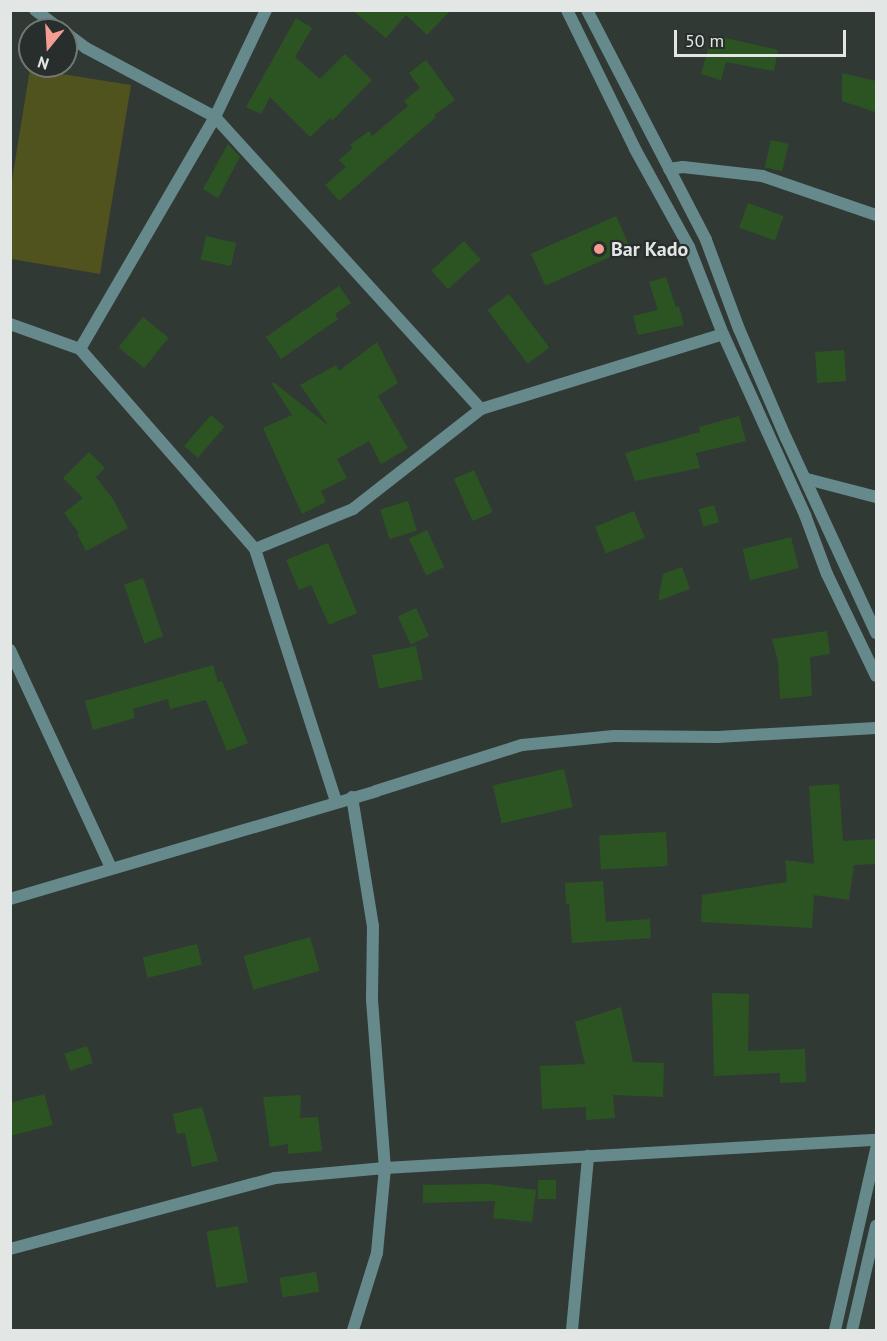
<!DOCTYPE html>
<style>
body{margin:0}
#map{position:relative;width:887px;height:1341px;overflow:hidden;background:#313935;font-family:"PT Sans",sans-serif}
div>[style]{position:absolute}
.green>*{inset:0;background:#51531e}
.building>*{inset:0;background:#2c5422;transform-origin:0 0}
.street>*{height:12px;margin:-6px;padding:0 6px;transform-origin:6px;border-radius:6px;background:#668a8b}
.dots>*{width:16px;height:16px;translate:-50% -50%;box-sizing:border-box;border:3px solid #272e2b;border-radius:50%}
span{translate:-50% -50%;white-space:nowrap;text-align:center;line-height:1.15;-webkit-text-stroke:4.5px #272e2b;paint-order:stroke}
.poi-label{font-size:20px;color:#e2e7e5;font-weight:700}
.left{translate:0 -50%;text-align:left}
.frame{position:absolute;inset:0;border:12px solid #e2e7e5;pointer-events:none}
.north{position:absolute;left:18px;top:18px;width:60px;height:60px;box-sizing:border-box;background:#272e2b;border:2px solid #727875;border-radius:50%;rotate:198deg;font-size:16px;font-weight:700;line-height:24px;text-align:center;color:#e2e7e5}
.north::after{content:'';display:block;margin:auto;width:21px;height:27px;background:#f59c93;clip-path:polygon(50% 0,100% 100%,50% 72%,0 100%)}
.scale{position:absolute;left:674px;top:30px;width:172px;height:27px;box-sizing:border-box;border:3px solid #e2e7e5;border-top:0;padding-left:8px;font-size:18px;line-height:21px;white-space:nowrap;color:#e2e7e5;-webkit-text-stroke:4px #272e2b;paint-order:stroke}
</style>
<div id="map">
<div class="green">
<div style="clip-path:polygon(30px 69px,131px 85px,100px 274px,11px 259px,11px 186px)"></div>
</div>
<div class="building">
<div style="clip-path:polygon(352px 10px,451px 10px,427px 35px,406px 15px,386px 38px)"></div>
<div style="clip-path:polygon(296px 18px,312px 28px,295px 57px,320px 79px,345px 54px,372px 80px,332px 121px,330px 118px,310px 137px,270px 97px,261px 114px,246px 107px)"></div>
<div style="clip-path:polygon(712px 35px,778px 50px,774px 71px,726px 62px,721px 80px,701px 74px)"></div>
<div style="clip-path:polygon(426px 60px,455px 100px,434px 115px,436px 117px,339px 201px,325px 185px,346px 167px,339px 160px,353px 148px,350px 145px,369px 131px,372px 136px,408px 106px,404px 101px,420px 88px,409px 73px)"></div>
<div style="clip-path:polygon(842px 73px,876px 81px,875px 112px,842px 101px)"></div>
<div style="left:771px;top:140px;width:18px;height:28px;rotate:13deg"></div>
<div style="clip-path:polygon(228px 144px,240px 157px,218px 198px,203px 189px)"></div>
<div style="left:748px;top:203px;width:38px;height:26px;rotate:20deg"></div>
<div style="left:616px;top:216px;width:35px;height:93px;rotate:66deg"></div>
<div style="left:206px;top:236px;width:31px;height:24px;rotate:13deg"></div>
<div style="left:464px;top:241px;width:25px;height:44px;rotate:48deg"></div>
<div style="clip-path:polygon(666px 277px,676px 307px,679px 306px,684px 325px,638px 335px,633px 316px,658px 310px,649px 282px)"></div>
<div style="clip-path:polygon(339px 286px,351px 303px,335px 314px,338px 319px,281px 359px,266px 337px)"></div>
<div style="left:509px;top:294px;width:67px;height:27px;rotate:53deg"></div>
<div style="left:143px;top:317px;width:33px;height:39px;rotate:39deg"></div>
<div style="clip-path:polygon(377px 342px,398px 383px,378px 396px,408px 448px,381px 464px,369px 441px,337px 459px,347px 478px,321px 491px,326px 502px,302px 514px,263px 428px,292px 415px,272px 384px,273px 382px,328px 425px,300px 385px,336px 365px,339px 371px)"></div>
<div style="left:844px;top:350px;width:31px;height:29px;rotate:86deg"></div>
<div style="left:211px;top:415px;width:18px;height:41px;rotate:41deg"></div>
<div style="clip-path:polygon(739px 416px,746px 441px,696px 453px,700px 468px,635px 481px,625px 453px,700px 432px,699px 427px)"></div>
<div style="clip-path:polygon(89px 452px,105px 468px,96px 477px,113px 499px,128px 528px,86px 551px,77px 534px,79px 533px,64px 513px,83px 498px,63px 478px)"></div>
<div style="left:474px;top:470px;width:46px;height:22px;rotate:66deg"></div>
<div style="left:408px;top:501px;width:31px;height:29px;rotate:73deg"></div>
<div style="left:714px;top:505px;width:18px;height:16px;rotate:74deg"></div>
<div style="left:634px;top:511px;width:29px;height:42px;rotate:68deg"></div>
<div style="left:427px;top:530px;width:41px;height:20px;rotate:65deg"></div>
<div style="left:791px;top:537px;width:32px;height:50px;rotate:76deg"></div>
<div style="clip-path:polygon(328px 543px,357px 613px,329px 625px,311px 585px,299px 590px,286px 560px)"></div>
<div style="clip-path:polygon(682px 567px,690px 589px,658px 601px,663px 574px)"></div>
<div style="left:143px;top:578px;width:62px;height:20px;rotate:71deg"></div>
<div style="left:416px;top:608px;width:31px;height:20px;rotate:65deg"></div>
<div style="clip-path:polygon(827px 631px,830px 654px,810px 657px,812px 696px,780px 699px,778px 661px,772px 639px)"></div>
<div style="left:416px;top:646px;width:34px;height:45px;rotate:78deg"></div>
<div style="clip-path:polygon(213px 665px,218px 682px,222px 681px,248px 743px,227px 751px,206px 700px,170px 709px,168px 699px,133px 709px,135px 718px,93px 730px,85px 701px)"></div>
<div style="left:564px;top:769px;width:39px;height:73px;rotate:77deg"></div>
<div style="clip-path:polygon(839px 784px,843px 841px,876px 839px,876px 864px,854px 865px,849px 900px,814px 895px,812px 928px,701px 922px,702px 895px,787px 882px,785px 860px,814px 864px,809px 786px)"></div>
<div style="left:666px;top:832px;width:34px;height:67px;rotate:87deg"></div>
<div style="clip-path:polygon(603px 881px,606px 922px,650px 919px,651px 938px,572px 943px,569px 904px,566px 904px,565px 883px)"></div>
<div style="left:310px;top:937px;width:35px;height:69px;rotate:74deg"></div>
<div style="left:197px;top:944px;width:21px;height:56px;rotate:76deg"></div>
<div style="clip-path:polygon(712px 993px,749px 994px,748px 1051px,805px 1049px,806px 1082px,780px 1083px,780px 1073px,714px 1076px)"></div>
<div style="clip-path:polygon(621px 1007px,633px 1062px,664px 1063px,663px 1097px,613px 1095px,615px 1118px,586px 1120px,586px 1107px,542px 1109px,540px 1066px,585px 1064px,575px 1022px)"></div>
<div style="left:87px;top:1046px;width:18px;height:24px;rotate:71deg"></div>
<div style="clip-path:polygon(44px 1094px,53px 1125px,10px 1136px,10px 1103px)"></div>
<div style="clip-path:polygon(301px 1095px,300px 1118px,318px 1117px,322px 1151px,288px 1154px,288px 1144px,270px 1147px,263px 1097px)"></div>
<div style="clip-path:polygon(202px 1107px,218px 1161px,192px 1167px,185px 1133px,177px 1134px,173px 1114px)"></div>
<div style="left:556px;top:1180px;width:19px;height:18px;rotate:90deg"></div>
<div style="clip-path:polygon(488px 1184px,536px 1190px,532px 1222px,493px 1218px,495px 1201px,423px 1203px,423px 1185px)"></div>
<div style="left:238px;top:1226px;width:57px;height:32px;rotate:80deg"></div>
<div style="left:316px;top:1272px;width:20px;height:37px;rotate:81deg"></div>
</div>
<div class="street">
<div style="left:35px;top:10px;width:34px;rotate:37deg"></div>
<div style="left:567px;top:10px;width:155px;rotate:63.9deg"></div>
<div style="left:635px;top:149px;width:112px;rotate:61.1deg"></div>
<div style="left:689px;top:247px;width:93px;rotate:68.7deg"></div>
<div style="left:723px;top:334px;width:199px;rotate:65.6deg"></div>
<div style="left:805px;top:515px;width:63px;rotate:69.6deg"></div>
<div style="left:827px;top:574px;width:113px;rotate:64.3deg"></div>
<div style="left:587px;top:10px;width:259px;rotate:62.6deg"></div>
<div style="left:706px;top:240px;width:95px;rotate:69.7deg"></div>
<div style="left:739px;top:329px;width:119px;rotate:66.7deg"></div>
<div style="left:786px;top:438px;width:215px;rotate:65.2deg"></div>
<div style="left:66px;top:33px;width:25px;rotate:37deg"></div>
<div style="left:86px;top:48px;width:146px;rotate:28.1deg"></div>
<div style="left:215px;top:117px;width:395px;rotate:47.7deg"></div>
<div style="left:669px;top:169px;width:14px;rotate:-8deg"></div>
<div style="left:683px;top:167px;width:80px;rotate:6.5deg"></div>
<div style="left:762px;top:176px;width:120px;rotate:18.9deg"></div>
<div style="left:10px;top:324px;width:74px;rotate:19.7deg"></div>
<div style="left:80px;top:349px;width:266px;rotate:48.8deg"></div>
<div style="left:255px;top:549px;width:265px;rotate:72.2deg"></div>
<div style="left:80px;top:349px;width:268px;rotate:-59.8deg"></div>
<div style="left:215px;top:117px;width:119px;rotate:-64.5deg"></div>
<div style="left:807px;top:479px;width:71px;rotate:14.6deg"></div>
<div style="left:255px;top:549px;width:106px;rotate:-22.2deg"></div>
<div style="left:353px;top:509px;width:162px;rotate:-38deg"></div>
<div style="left:481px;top:409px;width:253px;rotate:-17.2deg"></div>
<div style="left:10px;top:650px;width:240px;rotate:65.1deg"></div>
<div style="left:352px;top:797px;width:131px;rotate:80.8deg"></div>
<div style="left:373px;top:926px;width:74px;rotate:90.8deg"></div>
<div style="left:372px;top:1000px;width:169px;rotate:85.6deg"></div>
<div style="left:385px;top:1168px;width:85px;rotate:95.4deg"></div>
<div style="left:377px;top:1253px;width:81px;rotate:107.3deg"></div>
<div style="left:10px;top:899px;width:382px;rotate:-16.4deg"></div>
<div style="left:376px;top:791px;width:153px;rotate:-17.5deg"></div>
<div style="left:522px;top:745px;width:92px;rotate:-5.6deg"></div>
<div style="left:614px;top:736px;width:104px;rotate:0.6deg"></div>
<div style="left:718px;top:737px;width:158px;rotate:-3.3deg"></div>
<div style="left:10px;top:1249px;width:274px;rotate:-15deg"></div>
<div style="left:275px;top:1178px;width:110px;rotate:-5.2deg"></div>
<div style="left:385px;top:1168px;width:492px;rotate:-3.3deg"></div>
<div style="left:572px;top:1330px;width:175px;rotate:-84.7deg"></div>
<div style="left:835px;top:1330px;width:186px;rotate:-77.2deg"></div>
<div style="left:852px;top:1330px;width:107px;rotate:-77deg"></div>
</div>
<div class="dots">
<div style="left:599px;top:249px;background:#f59c93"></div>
</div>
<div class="poi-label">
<span class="left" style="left:611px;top:249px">Bar Kado</span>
</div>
<div class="frame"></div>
<div class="north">N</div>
<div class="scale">50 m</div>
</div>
